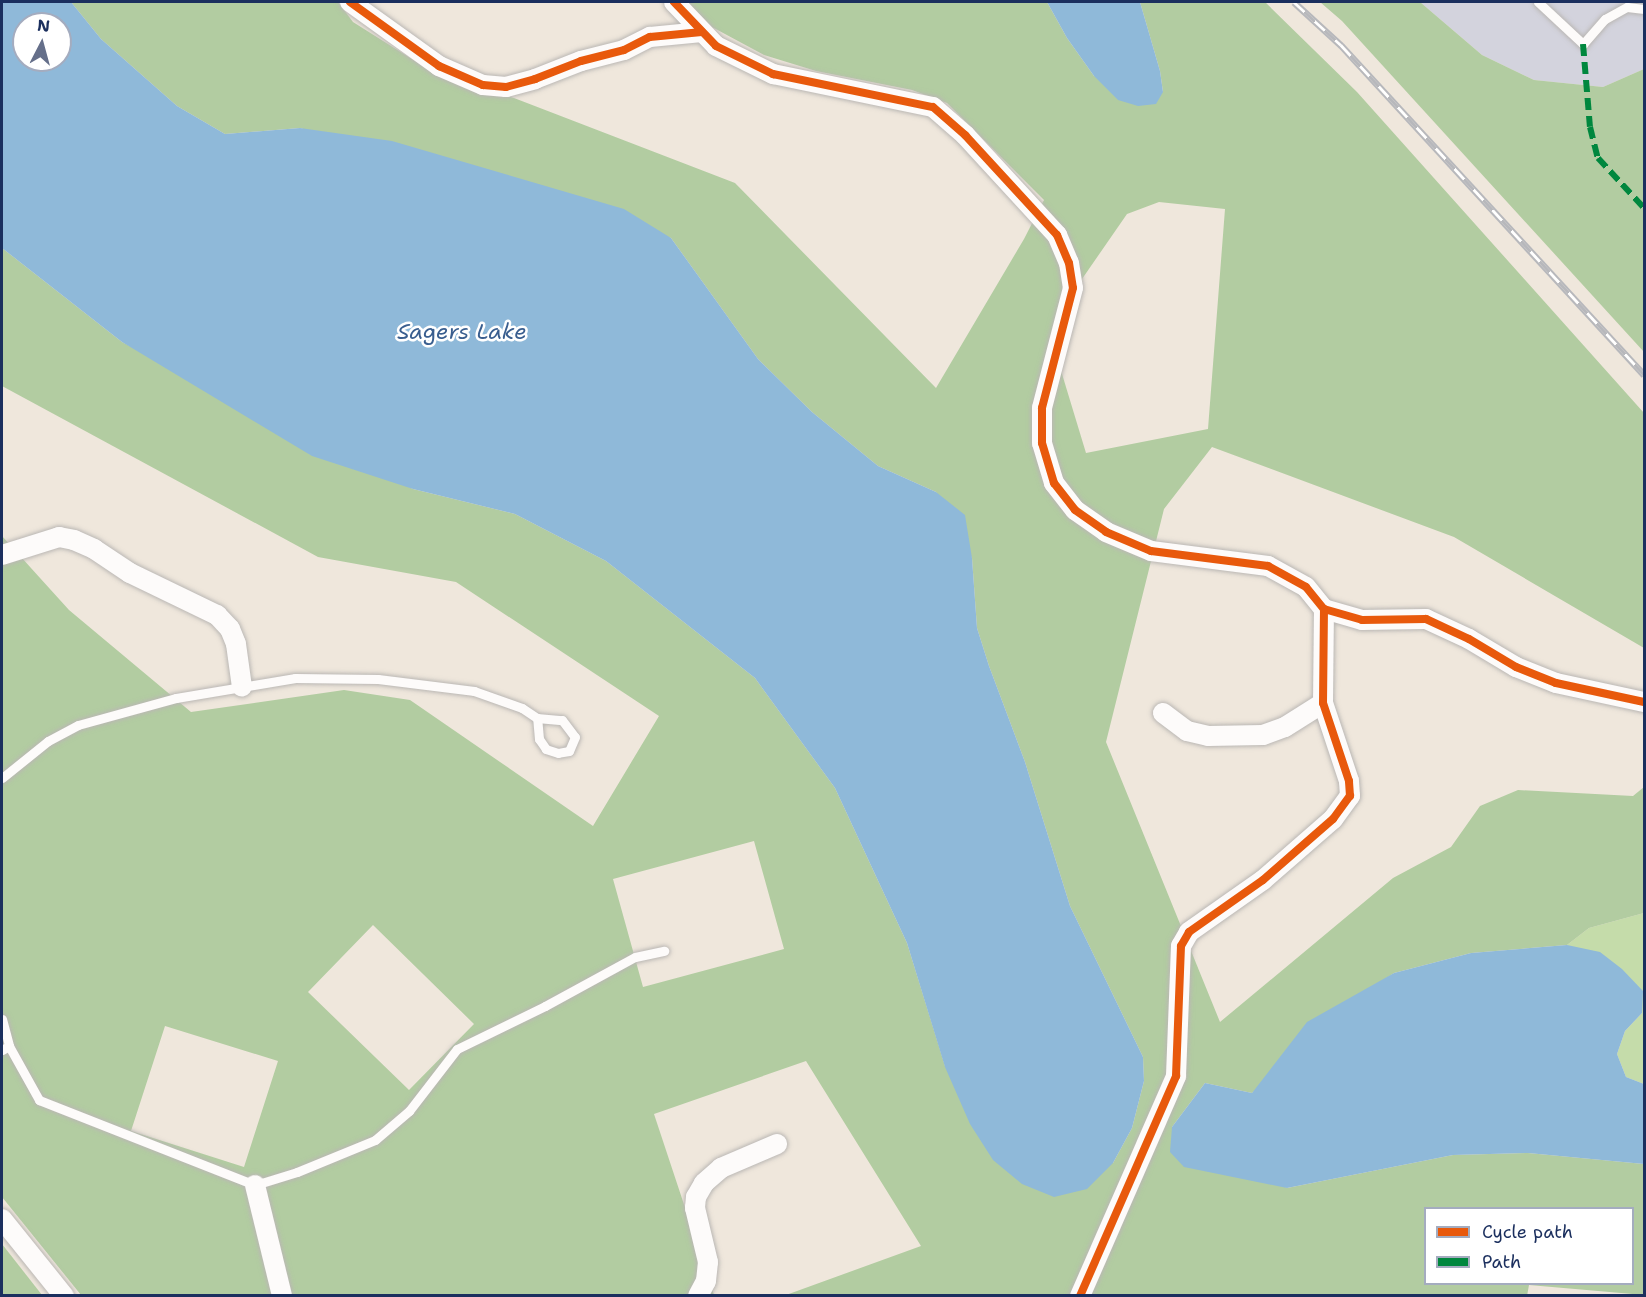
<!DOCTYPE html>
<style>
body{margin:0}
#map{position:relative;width:1646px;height:1297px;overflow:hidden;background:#efe7dc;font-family:"Shantell Sans",sans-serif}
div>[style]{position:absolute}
.industrial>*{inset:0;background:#d3d3dd}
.green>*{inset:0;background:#c5dcaa}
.forest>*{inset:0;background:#b2cca1}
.water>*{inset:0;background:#8fb9d9}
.roads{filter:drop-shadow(0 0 2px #bab7b4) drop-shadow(0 0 2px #bab7b4)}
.lane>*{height:9px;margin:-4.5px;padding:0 4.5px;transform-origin:4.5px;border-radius:4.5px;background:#fdfbfa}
.street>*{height:20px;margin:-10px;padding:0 10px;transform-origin:10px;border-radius:10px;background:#fdfbfa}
.rail>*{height:7px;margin-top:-3.5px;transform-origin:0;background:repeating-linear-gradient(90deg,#fff 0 14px,#b7b8bc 0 28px);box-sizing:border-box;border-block:2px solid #b7b8bc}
.quiet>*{height:6px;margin-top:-3px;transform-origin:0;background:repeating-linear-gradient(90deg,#00873e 0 12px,transparent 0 18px)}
.cycleway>*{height:8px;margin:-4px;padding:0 4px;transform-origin:4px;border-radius:4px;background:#e8590c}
span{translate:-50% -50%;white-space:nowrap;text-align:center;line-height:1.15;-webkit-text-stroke:5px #fff;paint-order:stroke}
.water-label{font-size:22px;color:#395e8f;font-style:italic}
.frame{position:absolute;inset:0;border:3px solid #1b2f5e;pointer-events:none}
.legend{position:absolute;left:1424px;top:1207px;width:210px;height:78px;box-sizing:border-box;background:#fff;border:2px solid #a4acbf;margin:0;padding:8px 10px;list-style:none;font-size:18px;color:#1b2f5e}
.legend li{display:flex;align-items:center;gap:12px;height:30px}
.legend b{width:30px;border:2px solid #a4acbf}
.north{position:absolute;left:12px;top:12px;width:60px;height:60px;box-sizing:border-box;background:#fff;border:2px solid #a4acbf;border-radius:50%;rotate:6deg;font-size:16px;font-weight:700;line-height:24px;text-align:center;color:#1b2f5e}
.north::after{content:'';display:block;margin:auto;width:21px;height:27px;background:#656f8a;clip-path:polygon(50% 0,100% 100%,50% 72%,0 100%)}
</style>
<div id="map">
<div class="industrial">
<div style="clip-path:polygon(1420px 2px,1644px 2px,1644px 69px,1603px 87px,1534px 80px,1482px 55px)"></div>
</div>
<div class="green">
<div style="clip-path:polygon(1644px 913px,1644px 1084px,1626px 1077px,1617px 1054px,1625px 1031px,1642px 1013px,1567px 945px,1589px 928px)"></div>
</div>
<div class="forest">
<div style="clip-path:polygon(evenodd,71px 2px,338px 2px,353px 22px,434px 73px,514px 98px,735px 183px,936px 388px,1024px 239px,1044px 200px,947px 103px,912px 90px,816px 71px,764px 55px,712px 27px,687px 2px,1047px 2px,1067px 38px,1094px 76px,1163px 92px,1160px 71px,1140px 2px,1265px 2px,1357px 92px,1644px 413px,1644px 648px,1454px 537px,1212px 447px,1164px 509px,1106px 742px,1220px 1022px,1393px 878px,1451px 847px,1480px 806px,1518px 790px,1633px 796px,1644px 787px,1644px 913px,1589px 928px,1567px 945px,1471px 953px,1394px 973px,1370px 989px,1252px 1093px,1205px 1083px,1172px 1127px,1287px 1188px,1453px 1155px,1528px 1153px,1644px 1164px,1644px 1295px,1529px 1285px,1527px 1296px,786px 1295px,921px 1246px,806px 1061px,654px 1114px,714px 1295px,81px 1295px,2px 1197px,2px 536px,69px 610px,191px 712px,344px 690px,410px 700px,593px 826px,659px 716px,456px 582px,318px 557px,2px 386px,2px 248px,122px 342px,413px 489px,515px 514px,606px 561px,755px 678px,835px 788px,907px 943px,945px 1066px,1113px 1163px,1132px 1128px,1144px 1081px,1143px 1057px,1070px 906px,1025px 762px,989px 666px,977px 628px,972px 558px,936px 492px,878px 466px,812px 412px,758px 359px,671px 238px,300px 128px,225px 134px,177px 106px,101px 39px,71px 2px,1159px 202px,1225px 209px,1208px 429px,1086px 453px,1059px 364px,1082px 279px,1127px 214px,1159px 202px,71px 2px,754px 841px,784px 949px,643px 987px,613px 879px,754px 841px,71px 2px,373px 925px,474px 1024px,409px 1090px,308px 992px,373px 925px,71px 2px,165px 1026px,278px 1061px,244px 1167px,131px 1131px,165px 1026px,71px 2px,1426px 1208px,1632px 1208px,1632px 1284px,1426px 1284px,1426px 1208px)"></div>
<div style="clip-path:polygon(1320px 2px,1420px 2px,1482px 55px,1534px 80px,1603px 87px,1644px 69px,1644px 352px,1342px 21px)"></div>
<div style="clip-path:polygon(2px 1244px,42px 1295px,2px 1295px)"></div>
</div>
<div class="water">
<div style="clip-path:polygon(evenodd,2px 2px,71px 2px,101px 39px,177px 106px,225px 134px,300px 128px,392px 141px,624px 209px,671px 238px,758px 359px,812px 412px,878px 466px,936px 492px,965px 515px,972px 558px,977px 628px,989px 666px,1025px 762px,1070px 906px,1143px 1057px,1144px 1081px,1132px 1128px,1113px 1163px,1087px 1189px,1054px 1197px,1022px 1184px,993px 1160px,970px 1124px,945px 1067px,907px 943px,835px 788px,755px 678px,606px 561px,515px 514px,413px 489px,312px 456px,122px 342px,2px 248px,2px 2px,24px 24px,60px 24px,60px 60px,24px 60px,24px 24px)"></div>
<div style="clip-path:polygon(1047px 2px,1140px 2px,1160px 71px,1163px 92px,1156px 104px,1138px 106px,1118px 100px,1094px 76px,1067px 38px)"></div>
<div style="clip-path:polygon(1567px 945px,1600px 952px,1622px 969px,1643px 991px,1642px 1013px,1625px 1031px,1617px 1054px,1626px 1077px,1644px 1084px,1644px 1164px,1528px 1153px,1453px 1155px,1287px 1188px,1184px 1167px,1170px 1152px,1172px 1127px,1205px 1083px,1252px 1093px,1307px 1022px,1394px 973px,1471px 953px)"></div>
</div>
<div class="roads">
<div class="lane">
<div style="left:1538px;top:2px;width:62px;rotate:43deg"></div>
<div style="left:1583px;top:44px;width:33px;rotate:-49deg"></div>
<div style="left:1605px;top:19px;width:25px;rotate:-29deg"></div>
<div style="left:1627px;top:7px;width:17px;rotate:7deg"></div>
<div style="left:2px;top:778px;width:59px;rotate:-38.8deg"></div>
<div style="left:48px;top:741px;width:34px;rotate:-28deg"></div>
<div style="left:78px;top:725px;width:102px;rotate:-15.4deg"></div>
<div style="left:176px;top:698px;width:121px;rotate:-9.5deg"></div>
<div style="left:295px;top:678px;width:83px;rotate:0.7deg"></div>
<div style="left:378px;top:679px;width:97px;rotate:7.1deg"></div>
<div style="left:474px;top:691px;width:51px;rotate:19.5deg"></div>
<div style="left:522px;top:708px;width:18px;rotate:34deg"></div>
<div style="left:537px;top:718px;width:25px;rotate:5deg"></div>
<div style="left:562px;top:720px;width:21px;rotate:53deg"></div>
<div style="left:575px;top:737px;width:15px;rotate:113deg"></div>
<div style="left:569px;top:751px;width:11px;rotate:170deg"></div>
<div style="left:558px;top:753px;width:13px;rotate:-162deg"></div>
<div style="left:546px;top:749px;width:12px;rotate:-125deg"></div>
<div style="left:539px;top:739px;width:21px;rotate:-95deg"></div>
<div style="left:2px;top:1019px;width:28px;rotate:75deg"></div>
<div style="left:2px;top:1050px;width:8px;rotate:-30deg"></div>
<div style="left:9px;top:1046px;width:62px;rotate:60.9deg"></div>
<div style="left:39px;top:1100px;width:232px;rotate:21.5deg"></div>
<div style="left:255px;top:1185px;width:44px;rotate:-17.2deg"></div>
<div style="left:297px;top:1172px;width:84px;rotate:-22.3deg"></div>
<div style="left:375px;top:1140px;width:45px;rotate:-40.5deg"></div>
<div style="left:409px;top:1111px;width:78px;rotate:-52.3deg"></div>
<div style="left:457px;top:1049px;width:98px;rotate:-26deg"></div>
<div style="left:545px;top:1006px;width:102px;rotate:-28.6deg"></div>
<div style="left:635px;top:957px;width:30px;rotate:-12deg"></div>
</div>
<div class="street">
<div style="left:350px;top:2px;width:110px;rotate:35.7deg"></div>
<div style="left:439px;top:66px;width:48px;rotate:23.4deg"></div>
<div style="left:483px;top:85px;width:23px;rotate:5deg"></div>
<div style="left:506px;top:87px;width:30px;rotate:-15deg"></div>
<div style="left:535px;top:79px;width:49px;rotate:-21.4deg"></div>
<div style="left:581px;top:61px;width:44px;rotate:-14.3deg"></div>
<div style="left:624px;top:50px;width:29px;rotate:-27deg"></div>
<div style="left:650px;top:37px;width:52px;rotate:-5.5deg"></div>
<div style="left:674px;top:2px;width:61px;rotate:46.3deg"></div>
<div style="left:716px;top:46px;width:64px;rotate:26.2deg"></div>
<div style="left:773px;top:74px;width:163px;rotate:11.7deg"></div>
<div style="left:933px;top:107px;width:43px;rotate:41.2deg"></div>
<div style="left:965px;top:135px;width:136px;rotate:47.4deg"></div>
<div style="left:1057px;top:235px;width:30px;rotate:67deg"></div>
<div style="left:1069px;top:263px;width:25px;rotate:81deg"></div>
<div style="left:1073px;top:288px;width:124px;rotate:104.5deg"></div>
<div style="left:1042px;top:408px;width:35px;rotate:90deg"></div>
<div style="left:1042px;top:443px;width:42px;rotate:73.3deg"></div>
<div style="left:1054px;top:483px;width:34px;rotate:52deg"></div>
<div style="left:1075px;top:510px;width:38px;rotate:35deg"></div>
<div style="left:1106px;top:532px;width:49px;rotate:22.9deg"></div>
<div style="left:1151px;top:551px;width:118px;rotate:7.3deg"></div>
<div style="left:1268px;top:566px;width:43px;rotate:28.9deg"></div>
<div style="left:1306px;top:587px;width:28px;rotate:51deg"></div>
<div style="left:1324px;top:609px;width:40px;rotate:16deg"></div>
<div style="left:1362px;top:620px;width:64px;rotate:-0.9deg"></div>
<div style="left:1426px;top:619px;width:47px;rotate:24.9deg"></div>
<div style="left:1469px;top:639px;width:55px;rotate:30.8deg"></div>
<div style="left:1516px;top:667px;width:43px;rotate:21.8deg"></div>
<div style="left:1556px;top:683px;width:90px;rotate:12.2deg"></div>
<div style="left:2px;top:555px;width:60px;rotate:-17.5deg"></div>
<div style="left:59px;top:537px;width:15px;rotate:11deg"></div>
<div style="left:74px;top:540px;width:22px;rotate:24deg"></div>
<div style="left:94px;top:549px;width:43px;rotate:33.7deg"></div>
<div style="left:130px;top:573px;width:97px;rotate:25.8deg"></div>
<div style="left:217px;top:615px;width:19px;rotate:47deg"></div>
<div style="left:230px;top:629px;width:16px;rotate:68deg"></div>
<div style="left:236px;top:644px;width:43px;rotate:82.1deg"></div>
<div style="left:1163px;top:713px;width:30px;rotate:37deg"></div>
<div style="left:1187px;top:731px;width:22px;rotate:13deg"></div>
<div style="left:1208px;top:736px;width:55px;rotate:-1deg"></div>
<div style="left:1263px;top:735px;width:23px;rotate:-20deg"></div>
<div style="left:1285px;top:727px;width:45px;rotate:-32.3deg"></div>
<div style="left:255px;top:1185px;width:114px;rotate:76.3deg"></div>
<div style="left:2px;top:1219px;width:99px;rotate:51.2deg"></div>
<div style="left:698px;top:1296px;width:17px;rotate:-62deg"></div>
<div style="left:706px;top:1281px;width:19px;rotate:-84deg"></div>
<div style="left:708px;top:1262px;width:56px;rotate:-103.5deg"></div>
<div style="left:695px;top:1208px;width:11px;rotate:-85deg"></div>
<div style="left:696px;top:1197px;width:16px;rotate:-60deg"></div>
<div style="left:704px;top:1183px;width:23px;rotate:-41deg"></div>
<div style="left:721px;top:1168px;width:61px;rotate:-23.2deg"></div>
<div style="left:1080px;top:1296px;width:240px;rotate:-66.4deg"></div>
<div style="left:1176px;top:1076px;width:130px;rotate:-87.8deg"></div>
<div style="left:1181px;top:946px;width:16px;rotate:-60deg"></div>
<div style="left:1189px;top:932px;width:90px;rotate:-35.1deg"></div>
<div style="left:1263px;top:880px;width:93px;rotate:-41.1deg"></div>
<div style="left:1333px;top:819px;width:29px;rotate:-54deg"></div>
<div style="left:1350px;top:796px;width:15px;rotate:-94deg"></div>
<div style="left:1349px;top:781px;width:82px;rotate:-108.4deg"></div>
<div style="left:1323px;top:703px;width:94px;rotate:-89.4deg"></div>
</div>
</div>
<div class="rail">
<div style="left:1294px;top:2px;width:64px;rotate:42.5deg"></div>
<div style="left:1341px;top:45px;width:448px;rotate:47.4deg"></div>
</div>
<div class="quiet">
<div style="left:1583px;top:44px;width:83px;rotate:85.2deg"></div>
<div style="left:1590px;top:127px;width:32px;rotate:76deg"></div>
<div style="left:1598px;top:158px;width:68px;rotate:47.4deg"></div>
</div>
<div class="cycleway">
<div style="left:350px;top:2px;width:110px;rotate:35.7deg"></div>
<div style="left:439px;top:66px;width:48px;rotate:23.4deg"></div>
<div style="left:483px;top:85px;width:23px;rotate:5deg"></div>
<div style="left:506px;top:87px;width:30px;rotate:-15deg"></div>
<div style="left:535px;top:79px;width:49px;rotate:-21.4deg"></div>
<div style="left:581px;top:61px;width:44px;rotate:-14.3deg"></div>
<div style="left:624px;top:50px;width:29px;rotate:-27deg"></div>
<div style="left:650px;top:37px;width:52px;rotate:-5.5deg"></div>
<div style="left:674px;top:2px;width:61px;rotate:46.3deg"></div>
<div style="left:716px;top:46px;width:64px;rotate:26.2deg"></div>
<div style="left:773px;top:74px;width:163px;rotate:11.7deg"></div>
<div style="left:933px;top:107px;width:43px;rotate:41.2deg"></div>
<div style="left:965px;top:135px;width:136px;rotate:47.4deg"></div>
<div style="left:1057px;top:235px;width:30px;rotate:67deg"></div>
<div style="left:1069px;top:263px;width:25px;rotate:81deg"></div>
<div style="left:1073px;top:288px;width:124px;rotate:104.5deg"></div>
<div style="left:1042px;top:408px;width:35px;rotate:90deg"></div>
<div style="left:1042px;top:443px;width:42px;rotate:73.3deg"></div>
<div style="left:1054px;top:483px;width:34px;rotate:52deg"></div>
<div style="left:1075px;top:510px;width:38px;rotate:35deg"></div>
<div style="left:1106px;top:532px;width:49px;rotate:22.9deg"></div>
<div style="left:1151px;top:551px;width:118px;rotate:7.3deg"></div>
<div style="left:1268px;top:566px;width:43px;rotate:28.9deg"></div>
<div style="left:1306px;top:587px;width:28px;rotate:51deg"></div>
<div style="left:1324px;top:609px;width:40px;rotate:16deg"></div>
<div style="left:1362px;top:620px;width:64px;rotate:-0.9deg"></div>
<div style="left:1426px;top:619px;width:47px;rotate:24.9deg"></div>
<div style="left:1469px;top:639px;width:55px;rotate:30.8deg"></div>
<div style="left:1516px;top:667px;width:43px;rotate:21.8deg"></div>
<div style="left:1556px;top:683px;width:90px;rotate:12.2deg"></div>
<div style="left:1080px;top:1296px;width:240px;rotate:-66.4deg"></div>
<div style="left:1176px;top:1076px;width:130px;rotate:-87.8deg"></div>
<div style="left:1181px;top:946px;width:16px;rotate:-60deg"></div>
<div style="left:1189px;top:932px;width:90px;rotate:-35.1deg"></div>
<div style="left:1263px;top:880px;width:93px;rotate:-41.1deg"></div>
<div style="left:1333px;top:819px;width:29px;rotate:-54deg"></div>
<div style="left:1350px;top:796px;width:15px;rotate:-94deg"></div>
<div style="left:1349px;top:781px;width:82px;rotate:-108.4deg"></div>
<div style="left:1323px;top:703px;width:94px;rotate:-89.4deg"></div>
</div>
<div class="water-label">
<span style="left:462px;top:332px">Sagers Lake</span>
</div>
<div class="frame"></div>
<ul class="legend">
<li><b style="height:8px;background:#e8590c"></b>Cycle path</li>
<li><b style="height:8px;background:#00873e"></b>Path</li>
</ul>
<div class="north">N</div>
</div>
